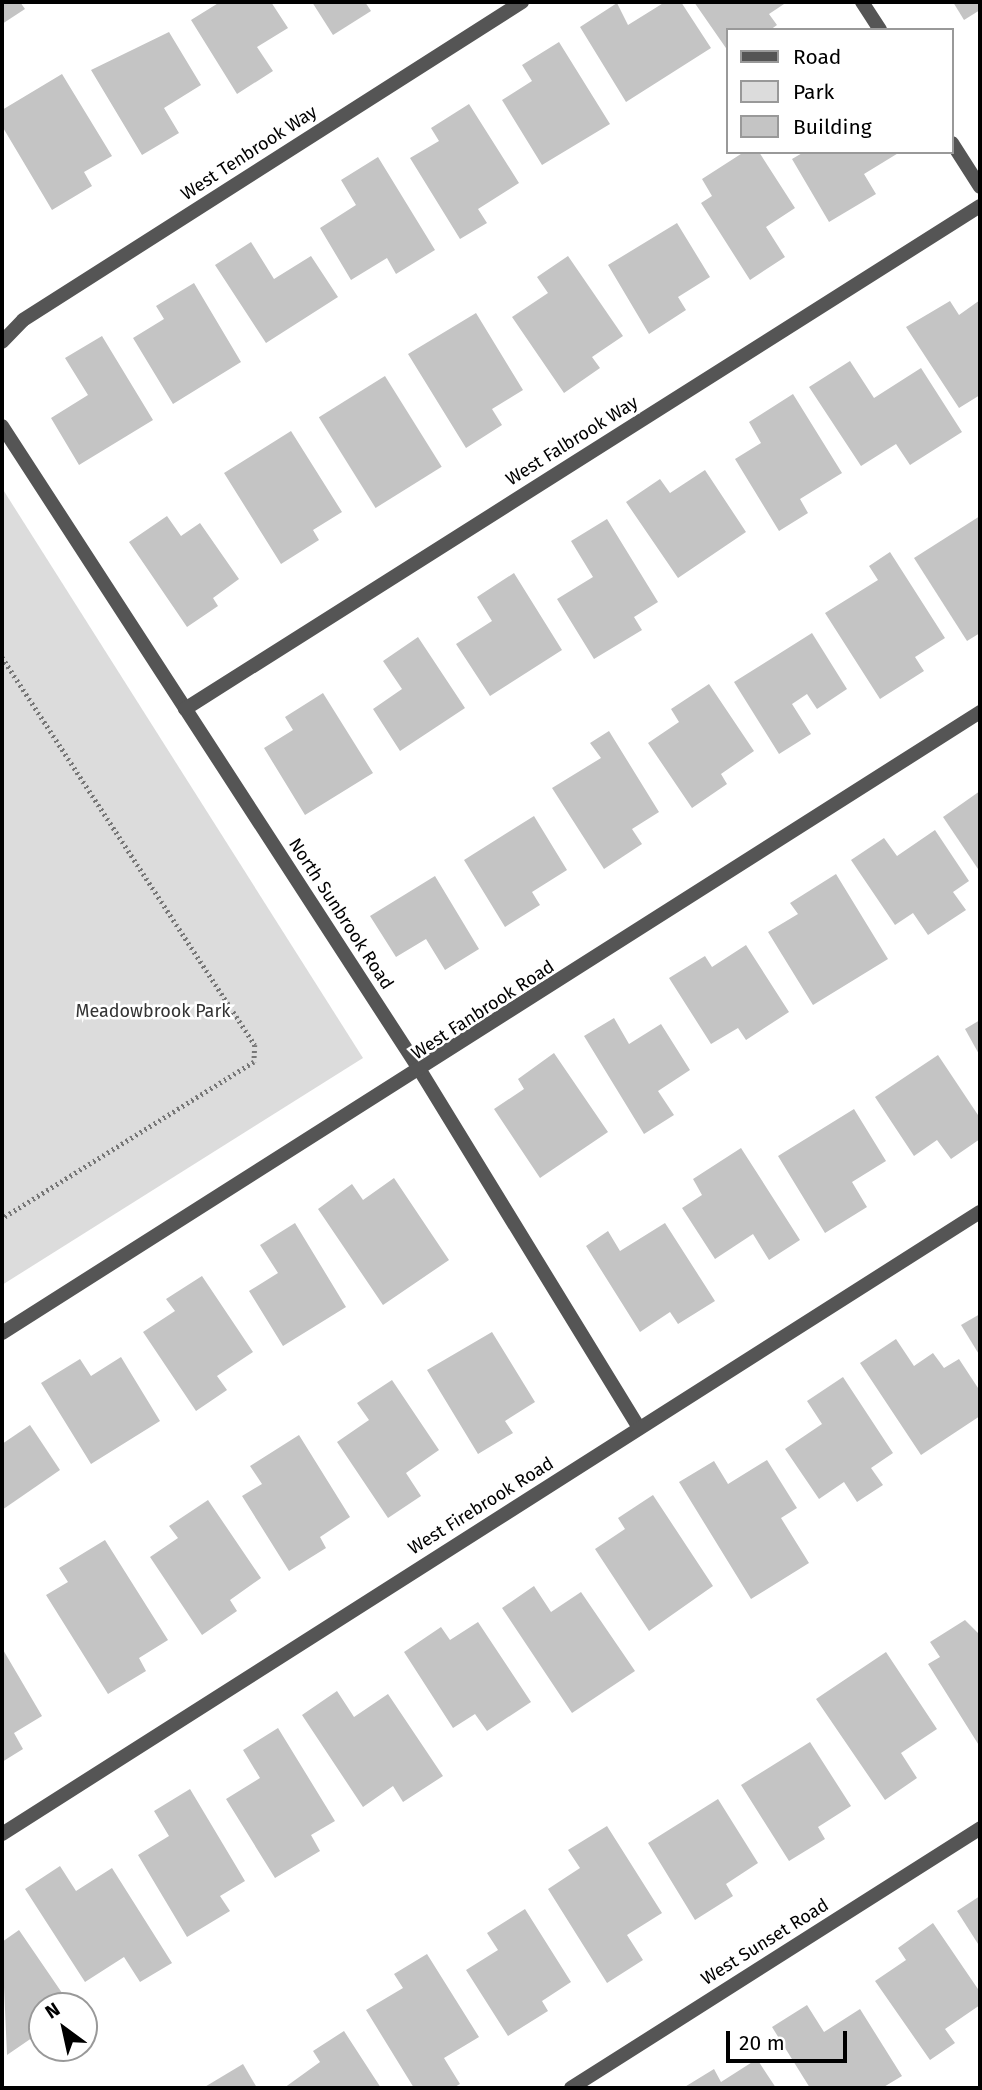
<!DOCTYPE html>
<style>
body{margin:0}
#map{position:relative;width:982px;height:2090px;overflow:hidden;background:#fff;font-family:"Fira Sans",sans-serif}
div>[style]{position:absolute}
.green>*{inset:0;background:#dcdcdc}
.building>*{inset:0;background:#c4c4c4;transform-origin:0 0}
.path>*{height:4.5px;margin-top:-2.25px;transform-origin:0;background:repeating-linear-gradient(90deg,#777 0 2px,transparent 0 5.5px)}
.minor>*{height:14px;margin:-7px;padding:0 7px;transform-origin:7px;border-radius:7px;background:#555}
span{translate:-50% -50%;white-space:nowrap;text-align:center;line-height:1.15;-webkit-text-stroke:5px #fff;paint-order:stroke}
.street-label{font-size:18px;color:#000}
.park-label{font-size:18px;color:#333}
.frame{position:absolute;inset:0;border:4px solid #000;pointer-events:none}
.legend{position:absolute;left:726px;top:28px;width:228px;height:126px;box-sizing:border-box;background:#fff;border:2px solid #999;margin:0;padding:9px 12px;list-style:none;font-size:21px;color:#000}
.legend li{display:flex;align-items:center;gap:14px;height:35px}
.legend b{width:35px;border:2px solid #999}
.north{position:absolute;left:28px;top:1992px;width:70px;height:70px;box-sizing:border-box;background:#fff;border:2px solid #999;border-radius:50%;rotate:327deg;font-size:19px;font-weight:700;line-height:28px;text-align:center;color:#000}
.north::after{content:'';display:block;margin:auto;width:24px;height:32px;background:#000;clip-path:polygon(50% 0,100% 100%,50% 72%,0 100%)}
.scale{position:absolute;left:726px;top:2031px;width:121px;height:32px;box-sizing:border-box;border:4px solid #000;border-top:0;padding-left:9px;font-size:21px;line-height:24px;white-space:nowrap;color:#000;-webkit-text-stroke:5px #fff;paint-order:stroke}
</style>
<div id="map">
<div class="green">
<div style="clip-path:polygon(2px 488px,363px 1058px,2px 1285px)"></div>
</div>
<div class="building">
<div style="clip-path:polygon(2px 2px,20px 2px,25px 9px,2px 24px)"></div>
<div style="clip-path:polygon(220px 2px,271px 2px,288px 28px,257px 47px,273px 71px,237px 94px,191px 20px)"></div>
<div style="clip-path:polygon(312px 2px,365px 2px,371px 11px,333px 35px)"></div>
<div style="clip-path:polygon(665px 2px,681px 2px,711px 48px,626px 102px,580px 27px,617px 3px,628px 25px)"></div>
<div style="clip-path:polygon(694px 2px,787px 2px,769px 14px,777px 25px,770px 30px,728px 30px,728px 51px)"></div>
<div style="clip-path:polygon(953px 2px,980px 2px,980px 10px,964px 20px)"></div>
<div style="clip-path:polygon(169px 32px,201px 85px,164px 108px,179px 133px,142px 155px,91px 70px)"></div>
<div style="clip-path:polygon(559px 42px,610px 124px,542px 165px,502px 100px,532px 81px,522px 65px)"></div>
<div style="clip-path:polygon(62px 74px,112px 156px,84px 172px,92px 186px,52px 210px,2px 126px,2px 110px)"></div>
<div style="clip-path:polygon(469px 104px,519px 183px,478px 209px,487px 223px,460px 239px,410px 158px,439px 141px,431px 128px)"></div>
<div style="clip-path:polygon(744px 152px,759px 152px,795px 208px,766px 227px,785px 257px,750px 280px,701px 203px,712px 196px,702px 179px)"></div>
<div style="clip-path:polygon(804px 152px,900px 152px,864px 174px,876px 194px,829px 222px,792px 159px)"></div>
<div style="clip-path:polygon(378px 157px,435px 250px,396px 274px,387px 258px,351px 280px,320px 228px,356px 205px,341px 180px)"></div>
<div style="clip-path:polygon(677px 223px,710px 277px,678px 297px,686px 310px,649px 334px,608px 265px)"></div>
<div style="clip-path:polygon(251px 242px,274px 279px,311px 256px,338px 297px,266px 343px,215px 265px)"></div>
<div style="clip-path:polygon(568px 256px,623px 336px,592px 357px,600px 368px,564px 393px,512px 317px,548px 293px,537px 277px)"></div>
<div style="clip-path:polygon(194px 283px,241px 362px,173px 404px,133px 338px,164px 319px,156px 306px)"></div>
<div style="clip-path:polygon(980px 300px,980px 395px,959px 408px,906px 327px,950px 301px,959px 315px)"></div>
<div style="clip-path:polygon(476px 313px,523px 390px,492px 409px,502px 425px,466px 448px,408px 354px)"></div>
<div style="clip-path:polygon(102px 336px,153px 420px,79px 465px,51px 418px,88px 395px,65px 358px)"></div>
<div style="clip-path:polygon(850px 361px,874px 398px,921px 368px,962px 432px,910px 465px,896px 444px,861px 466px,809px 387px)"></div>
<div style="left:385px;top:376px;width:107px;height:78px;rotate:58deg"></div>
<div style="clip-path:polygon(793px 394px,842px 473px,800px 499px,808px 513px,779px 531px,735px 459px,761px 443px,749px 422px)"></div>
<div style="clip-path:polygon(291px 431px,342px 512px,313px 530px,319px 540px,281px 564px,224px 473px)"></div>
<div style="clip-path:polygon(705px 470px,746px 532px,678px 578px,626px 502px,660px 479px,670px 493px)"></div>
<div style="clip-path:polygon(167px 516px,181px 536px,200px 523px,239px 579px,213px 598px,218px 606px,187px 627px,129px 542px)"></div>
<div style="clip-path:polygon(980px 516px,980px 633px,967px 641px,914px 558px)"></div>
<div style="clip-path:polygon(607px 519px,658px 602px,634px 617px,642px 630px,594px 659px,557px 599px,593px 577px,571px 541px)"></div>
<div style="clip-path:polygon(890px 552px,945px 638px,915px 657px,924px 671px,880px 699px,825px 613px,878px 580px,869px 566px)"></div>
<div style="clip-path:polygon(514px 573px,562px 650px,490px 696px,456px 644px,492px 621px,477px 597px)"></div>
<div style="clip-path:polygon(812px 633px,847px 689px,817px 709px,807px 694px,792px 704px,811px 734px,779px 754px,734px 682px)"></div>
<div style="clip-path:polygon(418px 637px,465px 708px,400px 751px,373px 709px,402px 689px,383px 661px)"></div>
<div style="clip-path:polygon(709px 684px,754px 751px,721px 774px,727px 784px,692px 808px,648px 743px,679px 722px,671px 709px)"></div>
<div style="clip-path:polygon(323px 693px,373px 773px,305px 815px,264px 748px,293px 730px,285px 717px)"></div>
<div style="clip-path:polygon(609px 731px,659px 812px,632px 829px,642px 844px,604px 869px,552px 788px,601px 758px,590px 743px)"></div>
<div style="clip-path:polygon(980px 791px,980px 872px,943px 817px)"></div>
<div style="clip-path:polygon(534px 816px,567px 870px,532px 892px,540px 905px,505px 927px,464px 860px)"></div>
<div style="clip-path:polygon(935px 830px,969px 881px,953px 892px,966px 910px,928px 935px,913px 913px,895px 925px,851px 860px,884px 838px,897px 856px)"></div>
<div style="clip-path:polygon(836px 874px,888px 959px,813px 1005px,768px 932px,798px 914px,790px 903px)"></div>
<div style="clip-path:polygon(435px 876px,479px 949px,445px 970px,426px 939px,396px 957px,370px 916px)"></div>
<div style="clip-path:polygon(746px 945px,789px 1012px,746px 1040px,738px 1028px,711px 1044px,669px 978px,705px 956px,712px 967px)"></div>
<div style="clip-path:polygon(614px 1018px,629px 1044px,661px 1024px,690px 1070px,658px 1091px,674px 1115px,644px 1134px,584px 1036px)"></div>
<div style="clip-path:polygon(980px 1020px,980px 1056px,965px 1029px)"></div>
<div style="clip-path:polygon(554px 1053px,608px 1132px,540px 1178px,494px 1109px,524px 1089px,518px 1079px)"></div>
<div style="clip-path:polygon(938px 1055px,980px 1118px,980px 1139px,951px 1159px,937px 1140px,914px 1156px,875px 1097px)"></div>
<div style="clip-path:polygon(854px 1109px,886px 1161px,852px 1182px,867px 1207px,825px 1233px,778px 1156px)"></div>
<div style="clip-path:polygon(741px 1148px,800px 1240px,769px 1260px,753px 1234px,715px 1259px,682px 1208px,702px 1195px,693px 1179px)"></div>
<div style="clip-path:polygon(394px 1178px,449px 1260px,383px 1305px,318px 1209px,352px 1184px,363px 1200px)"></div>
<div style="clip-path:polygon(295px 1223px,346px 1307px,283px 1346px,249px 1291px,278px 1273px,260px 1245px)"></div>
<div style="clip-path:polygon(665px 1223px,715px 1301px,678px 1324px,670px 1312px,640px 1332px,586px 1246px,608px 1231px,620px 1251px)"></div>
<div style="clip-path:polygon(202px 1276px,253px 1352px,217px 1376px,227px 1390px,196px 1411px,143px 1332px,175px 1311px,166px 1299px)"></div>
<div style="clip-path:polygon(980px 1314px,980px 1356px,961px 1325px)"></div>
<div style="clip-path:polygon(492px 1332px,535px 1402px,505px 1421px,513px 1433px,478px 1454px,427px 1370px)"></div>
<div style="clip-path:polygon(896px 1339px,914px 1366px,933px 1353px,944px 1368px,959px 1359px,980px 1391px,980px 1416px,921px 1455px,860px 1363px)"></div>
<div style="clip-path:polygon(121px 1357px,160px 1421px,91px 1464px,41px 1383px,80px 1359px,91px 1376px)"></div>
<div style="clip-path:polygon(843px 1377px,893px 1453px,871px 1468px,883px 1485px,857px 1502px,844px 1482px,819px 1499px,785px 1449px,822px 1424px,807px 1401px)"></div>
<div style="clip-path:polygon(392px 1380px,439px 1450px,406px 1473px,421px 1496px,388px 1518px,337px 1442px,369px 1420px,357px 1403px)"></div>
<div style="clip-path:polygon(30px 1425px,60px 1470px,2px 1510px,2px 1444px)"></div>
<div style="clip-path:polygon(299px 1435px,350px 1517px,320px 1537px,326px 1548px,289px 1571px,242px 1496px,262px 1484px,250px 1466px)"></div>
<div style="clip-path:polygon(767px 1460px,797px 1508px,781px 1518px,809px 1563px,751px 1599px,679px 1482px,714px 1461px,728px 1484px)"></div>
<div style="clip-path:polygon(653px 1495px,713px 1586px,649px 1631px,595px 1549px,625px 1529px,618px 1518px)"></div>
<div style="clip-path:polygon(208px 1500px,261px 1578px,230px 1600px,237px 1611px,202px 1635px,150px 1557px,178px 1538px,169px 1526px)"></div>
<div style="clip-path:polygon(105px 1540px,168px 1640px,139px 1658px,146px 1671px,108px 1694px,46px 1595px,68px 1582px,59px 1568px)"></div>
<div style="clip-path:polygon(534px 1586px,551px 1612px,581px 1592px,635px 1671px,572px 1713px,502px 1608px)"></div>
<div style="clip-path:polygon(965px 1620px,980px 1635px,980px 1747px,928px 1664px,940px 1657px,930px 1642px)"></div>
<div style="clip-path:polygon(478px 1622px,531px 1702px,487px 1731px,475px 1714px,453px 1728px,404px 1652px,441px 1627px,450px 1640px)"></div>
<div style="clip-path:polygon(2px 1648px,42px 1716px,14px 1733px,23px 1749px,2px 1762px)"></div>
<div style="clip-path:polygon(886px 1652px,937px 1729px,901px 1753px,917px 1778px,885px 1800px,816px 1699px)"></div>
<div style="clip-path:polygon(337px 1691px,354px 1717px,388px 1694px,443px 1776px,403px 1802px,393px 1786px,363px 1807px,302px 1715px)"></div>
<div style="clip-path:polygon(278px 1728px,335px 1821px,311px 1835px,320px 1851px,275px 1878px,226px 1799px,260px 1778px,243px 1750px)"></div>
<div style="clip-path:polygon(810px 1742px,851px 1806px,818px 1827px,825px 1839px,789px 1861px,741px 1785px)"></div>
<div style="clip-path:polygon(190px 1789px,245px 1881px,220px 1896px,230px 1911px,187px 1937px,138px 1855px,169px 1836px,154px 1811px)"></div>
<div style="clip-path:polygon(718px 1799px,758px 1863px,726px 1884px,733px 1896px,695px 1920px,648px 1843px)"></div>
<div style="clip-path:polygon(607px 1826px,662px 1913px,627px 1935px,643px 1960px,607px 1983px,548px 1889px,580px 1868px,568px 1850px)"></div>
<div style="clip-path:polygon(60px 1866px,76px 1891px,112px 1868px,172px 1963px,140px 1982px,124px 1957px,85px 1982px,25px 1889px)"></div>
<div style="clip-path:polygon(980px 1896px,980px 1947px,957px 1911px)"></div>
<div style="clip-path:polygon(525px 1909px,571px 1982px,542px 2001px,548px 2011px,508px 2036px,466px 1970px,498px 1950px,487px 1933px)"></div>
<div style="clip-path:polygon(933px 1923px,980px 1992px,980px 2005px,945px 2029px,955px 2043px,930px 2060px,875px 1981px,906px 1960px,898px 1948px)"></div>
<div style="clip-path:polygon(19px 1930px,71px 2006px,42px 2006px,42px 2031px,7px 2055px,2px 1942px)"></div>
<div style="clip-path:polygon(427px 1954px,479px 2037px,444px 2058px,460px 2084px,453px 2088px,414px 2088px,366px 2010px,403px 1988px,394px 1974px)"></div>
<div style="clip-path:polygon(807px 2005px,824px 2032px,860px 2009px,902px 2076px,882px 2088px,810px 2088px,772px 2027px)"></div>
<div style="clip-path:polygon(344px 2031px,381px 2088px,284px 2088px,320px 2062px,313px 2051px)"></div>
<div style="clip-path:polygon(757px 2059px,776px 2088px,683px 2088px,714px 2069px,721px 2082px)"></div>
<div style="clip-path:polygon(243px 2064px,257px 2088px,203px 2088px)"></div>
</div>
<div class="path">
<div style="left:2px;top:657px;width:463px;rotate:56.9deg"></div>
<div style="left:255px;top:1045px;width:17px;rotate:93deg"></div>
<div style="left:254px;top:1062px;width:297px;rotate:148.1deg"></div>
</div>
<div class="minor">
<div style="left:862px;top:2px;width:33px;rotate:57deg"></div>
<div style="left:952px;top:143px;width:52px;rotate:57.5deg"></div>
<div style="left:2px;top:342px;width:30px;rotate:-46deg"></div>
<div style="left:23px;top:320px;width:592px;rotate:-32.51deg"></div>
<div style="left:2px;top:426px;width:770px;rotate:57.03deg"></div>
<div style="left:421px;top:1072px;width:417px;rotate:58.5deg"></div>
<div style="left:185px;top:709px;width:941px;rotate:-32.32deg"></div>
<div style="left:2px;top:1333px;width:1159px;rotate:-32.41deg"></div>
<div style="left:2px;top:1834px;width:1159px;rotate:-32.46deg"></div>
<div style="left:571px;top:2088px;width:485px;rotate:-32.4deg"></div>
</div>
<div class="street-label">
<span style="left:249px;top:153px;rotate:-33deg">West Tenbrook Way</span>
<span style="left:572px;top:441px;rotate:-32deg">West Falbrook Way</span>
<span style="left:341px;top:914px;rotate:57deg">North Sunbrook Road</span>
<span style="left:483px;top:1010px;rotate:-33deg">West Fanbrook Road</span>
<span style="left:481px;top:1506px;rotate:-32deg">West Firebrook Road</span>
<span style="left:765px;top:1942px;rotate:-32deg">West Sunset Road</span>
</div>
<div class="park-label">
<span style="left:153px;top:1011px">Meadowbrook Park</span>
</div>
<div class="frame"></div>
<ul class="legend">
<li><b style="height:9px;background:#555"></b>Road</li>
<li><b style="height:19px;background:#dcdcdc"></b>Park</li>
<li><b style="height:19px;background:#c4c4c4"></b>Building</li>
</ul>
<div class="north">N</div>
<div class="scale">20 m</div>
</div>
